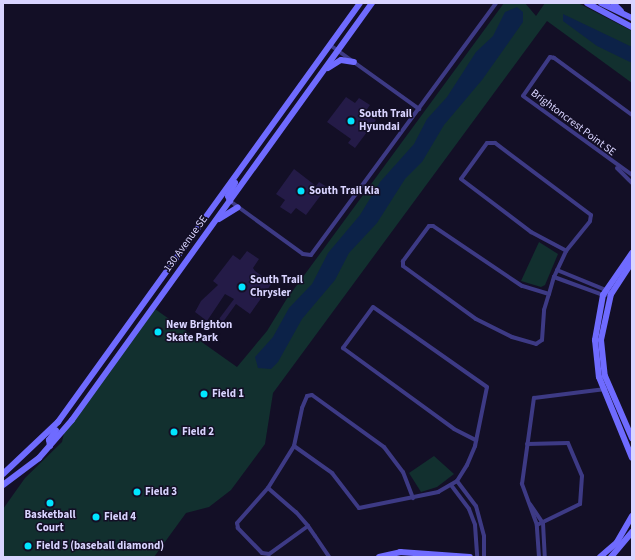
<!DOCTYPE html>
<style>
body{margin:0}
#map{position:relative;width:635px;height:560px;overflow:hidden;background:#130f26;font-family:"Source Sans 3",sans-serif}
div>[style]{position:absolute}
.green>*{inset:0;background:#12302f}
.water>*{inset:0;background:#0c2248}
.building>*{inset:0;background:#241b47}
.street>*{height:4px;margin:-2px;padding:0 2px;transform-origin:2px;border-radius:2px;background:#3d3a85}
.secondary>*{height:6px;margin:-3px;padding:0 3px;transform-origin:3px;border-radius:3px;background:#6f6bff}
.dots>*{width:11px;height:11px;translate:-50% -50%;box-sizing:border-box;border:2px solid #130f26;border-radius:50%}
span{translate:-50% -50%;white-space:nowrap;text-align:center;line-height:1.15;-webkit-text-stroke:3px #130f26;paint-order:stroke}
.poi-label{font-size:11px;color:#d9d4ff;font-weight:700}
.left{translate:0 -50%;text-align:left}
.street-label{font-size:11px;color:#d9d4ff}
.frame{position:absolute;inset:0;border:4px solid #d9d4ff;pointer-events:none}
</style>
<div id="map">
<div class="green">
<div style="clip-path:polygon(504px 3px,525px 3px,536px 16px,545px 3px,578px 3px,632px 31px,632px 83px,547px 21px,273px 393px,265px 444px,231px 490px,209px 507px,186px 513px,154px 557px,3px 557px,3px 509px,25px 478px,62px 442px,64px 433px,155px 309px,237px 367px,267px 331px,286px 300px)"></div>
<div style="clip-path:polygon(539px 242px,558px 254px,545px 285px,541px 287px,521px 281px)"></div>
<div style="clip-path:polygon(434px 456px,454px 474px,437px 487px,421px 492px,409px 473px)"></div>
</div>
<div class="water">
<div style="clip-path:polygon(517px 7px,523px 12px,523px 22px,482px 80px,444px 125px,422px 162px,405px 179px,377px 223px,349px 253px,335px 280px,302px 319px,278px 362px,271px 369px,258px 368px,255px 357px,273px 337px,289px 308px,312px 284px,328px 253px,360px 215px,380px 182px,414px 144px,427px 119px,447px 97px,476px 52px,493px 36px,505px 12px)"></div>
<div style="clip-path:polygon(563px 14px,632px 47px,632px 63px,597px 46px,563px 21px)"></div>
</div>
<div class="building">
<div style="clip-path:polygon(346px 97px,355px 103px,359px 98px,370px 105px,365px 112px,376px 120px,355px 148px,348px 143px,351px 139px,327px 122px)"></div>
<div style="clip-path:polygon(294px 169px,316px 186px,319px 182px,327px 187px,306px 215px,296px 208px,291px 214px,280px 207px,285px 200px,276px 194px)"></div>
<div style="clip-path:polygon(247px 251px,259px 259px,253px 268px,255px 271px,272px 283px,250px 314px,236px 304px,223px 322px,219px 319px,234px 299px,225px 294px,207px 321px,195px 312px,201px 301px,218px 285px,213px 281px,233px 255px,240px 260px)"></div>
</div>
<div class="street">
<div style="left:330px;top:45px;width:110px;rotate:35.7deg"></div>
<div style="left:632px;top:115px;width:97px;rotate:-143.8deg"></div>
<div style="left:554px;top:58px;width:4px;rotate:-166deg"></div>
<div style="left:550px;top:57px;width:47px;rotate:124.7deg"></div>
<div style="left:523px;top:96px;width:135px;rotate:35.9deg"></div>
<div style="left:617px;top:168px;width:21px;rotate:45deg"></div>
<div style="left:230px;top:201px;width:90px;rotate:36deg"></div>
<div style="left:303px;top:254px;width:8px;rotate:7deg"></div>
<div style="left:311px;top:255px;width:313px;rotate:-53.7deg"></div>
<div style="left:557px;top:270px;width:55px;rotate:22.4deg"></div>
<div style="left:554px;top:277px;width:52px;rotate:20.2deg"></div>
<div style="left:603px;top:295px;width:8px;rotate:-7deg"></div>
<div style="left:549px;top:294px;width:28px;rotate:-163deg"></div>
<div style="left:522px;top:286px;width:107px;rotate:-146deg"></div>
<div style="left:433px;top:226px;width:4px;rotate:180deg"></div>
<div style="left:429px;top:226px;width:44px;rotate:126.6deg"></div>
<div style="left:403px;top:261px;width:5px;rotate:90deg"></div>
<div style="left:403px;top:266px;width:90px;rotate:36deg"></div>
<div style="left:476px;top:319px;width:40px;rotate:26.6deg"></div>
<div style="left:512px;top:337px;width:25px;rotate:16deg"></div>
<div style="left:536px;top:344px;width:7px;rotate:-34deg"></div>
<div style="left:542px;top:340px;width:30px;rotate:-86deg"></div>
<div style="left:544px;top:310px;width:17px;rotate:-73deg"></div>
<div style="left:549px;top:294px;width:18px;rotate:-74deg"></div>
<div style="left:554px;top:277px;width:29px;rotate:-65deg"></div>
<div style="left:566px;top:251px;width:38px;rotate:-51deg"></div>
<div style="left:590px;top:221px;width:6px;rotate:-81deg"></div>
<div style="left:591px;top:215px;width:120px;rotate:-143.1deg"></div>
<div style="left:495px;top:143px;width:8px;rotate:180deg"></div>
<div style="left:487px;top:143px;width:44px;rotate:125.8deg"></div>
<div style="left:461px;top:179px;width:88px;rotate:37.1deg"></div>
<div style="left:531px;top:232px;width:40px;rotate:28deg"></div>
<div style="left:527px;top:444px;width:41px;rotate:-1.4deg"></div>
<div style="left:568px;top:443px;width:36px;rotate:67deg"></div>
<div style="left:582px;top:476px;width:28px;rotate:94deg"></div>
<div style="left:580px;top:504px;width:48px;rotate:154deg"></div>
<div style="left:294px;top:446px;width:47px;rotate:35.4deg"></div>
<div style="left:332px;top:473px;width:44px;rotate:52.4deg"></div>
<div style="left:359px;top:508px;width:81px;rotate:-11.4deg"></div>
<div style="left:438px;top:492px;width:22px;rotate:-30deg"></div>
<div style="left:457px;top:481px;width:19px;rotate:-58deg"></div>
<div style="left:467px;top:465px;width:21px;rotate:-67deg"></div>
<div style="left:475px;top:446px;width:60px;rotate:-78.5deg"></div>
<div style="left:487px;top:387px;width:139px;rotate:-144.9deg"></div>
<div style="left:373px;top:307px;width:51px;rotate:126.2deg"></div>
<div style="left:343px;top:348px;width:137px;rotate:36.1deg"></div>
<div style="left:454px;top:429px;width:25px;rotate:27deg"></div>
<div style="left:457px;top:481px;width:31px;rotate:53deg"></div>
<div style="left:476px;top:506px;width:31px;rotate:75deg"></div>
<div style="left:484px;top:536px;width:21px;rotate:90deg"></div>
<div style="left:451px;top:485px;width:30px;rotate:53deg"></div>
<div style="left:469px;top:509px;width:17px;rotate:69deg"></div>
<div style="left:475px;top:525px;width:32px;rotate:86deg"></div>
<div style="left:268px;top:488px;width:49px;rotate:-58.2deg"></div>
<div style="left:294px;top:446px;width:39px;rotate:-78deg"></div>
<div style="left:302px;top:408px;width:13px;rotate:-67deg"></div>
<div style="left:307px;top:396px;width:5px;rotate:-11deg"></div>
<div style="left:312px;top:395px;width:89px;rotate:35.8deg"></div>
<div style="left:384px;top:447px;width:31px;rotate:53deg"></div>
<div style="left:403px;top:472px;width:28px;rotate:69deg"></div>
<div style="left:530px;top:504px;width:23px;rotate:56deg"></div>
<div style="left:543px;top:523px;width:34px;rotate:87deg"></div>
<div style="left:308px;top:526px;width:48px;rotate:144.3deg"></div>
<div style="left:269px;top:554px;width:7px;rotate:-172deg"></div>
<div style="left:262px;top:553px;width:35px;rotate:-134deg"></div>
<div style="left:238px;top:528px;width:5px;rotate:-101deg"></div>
<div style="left:237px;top:523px;width:47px;rotate:-48.5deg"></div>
<div style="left:268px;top:488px;width:37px;rotate:41deg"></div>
<div style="left:296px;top:512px;width:18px;rotate:49deg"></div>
<div style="left:308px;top:526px;width:12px;rotate:55deg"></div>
<div style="left:315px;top:536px;width:25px;rotate:56deg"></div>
<div style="left:539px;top:557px;width:32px;rotate:-94deg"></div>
<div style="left:537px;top:525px;width:44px;rotate:-110.1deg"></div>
<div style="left:522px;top:484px;width:87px;rotate:-82.1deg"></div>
<div style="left:534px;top:398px;width:72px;rotate:-7.2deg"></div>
</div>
<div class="secondary">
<div style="left:587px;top:3px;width:51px;rotate:28.1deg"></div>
<div style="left:601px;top:3px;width:34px;rotate:26deg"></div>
<div style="left:613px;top:3px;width:11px;rotate:45deg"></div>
<div style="left:328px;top:68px;width:15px;rotate:-32deg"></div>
<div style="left:341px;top:60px;width:13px;rotate:9deg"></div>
<div style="left:230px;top:201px;width:5px;rotate:-112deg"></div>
<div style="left:228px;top:196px;width:15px;rotate:-62deg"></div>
<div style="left:219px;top:219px;width:22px;rotate:-32deg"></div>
<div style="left:632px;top:253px;width:51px;rotate:124.6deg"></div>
<div style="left:603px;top:295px;width:46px;rotate:100.1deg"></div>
<div style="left:595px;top:340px;width:37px;rotate:84deg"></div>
<div style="left:599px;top:377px;width:87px;rotate:67.8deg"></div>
<div style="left:632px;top:262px;width:38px;rotate:123deg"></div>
<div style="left:611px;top:294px;width:47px;rotate:102.3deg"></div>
<div style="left:601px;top:340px;width:36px;rotate:84deg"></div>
<div style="left:605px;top:376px;width:68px;rotate:66.5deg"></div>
<div style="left:50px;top:446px;width:6px;rotate:-99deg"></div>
<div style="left:49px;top:440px;width:12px;rotate:-55deg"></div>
<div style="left:3px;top:474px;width:76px;rotate:-43.4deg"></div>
<div style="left:58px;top:422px;width:516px;rotate:-54.22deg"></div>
<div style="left:3px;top:485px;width:45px;rotate:-36.9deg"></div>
<div style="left:39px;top:458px;width:50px;rotate:-49deg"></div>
<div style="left:72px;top:420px;width:514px;rotate:-54.27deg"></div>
<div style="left:379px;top:557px;width:22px;rotate:-13deg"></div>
<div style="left:400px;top:552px;width:70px;rotate:4.1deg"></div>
<div style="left:600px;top:557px;width:23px;rotate:-41deg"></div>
<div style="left:617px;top:542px;width:30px;rotate:-60deg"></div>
<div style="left:611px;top:557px;width:33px;rotate:-50deg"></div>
</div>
<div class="dots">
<div style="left:351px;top:121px;background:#00e5ff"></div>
<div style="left:301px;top:191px;background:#00e5ff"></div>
<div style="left:242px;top:287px;background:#00e5ff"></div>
<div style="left:158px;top:332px;background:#00e5ff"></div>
<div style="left:204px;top:394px;background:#00e5ff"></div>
<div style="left:174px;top:432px;background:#00e5ff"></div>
<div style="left:137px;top:492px;background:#00e5ff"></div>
<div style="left:50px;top:503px;background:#00e5ff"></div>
<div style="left:96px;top:517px;background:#00e5ff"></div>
<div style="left:28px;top:546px;background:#00e5ff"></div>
</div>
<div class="poi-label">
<span class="left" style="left:359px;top:121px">South Trail<br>Hyundai</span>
<span class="left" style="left:309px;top:191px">South Trail Kia</span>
<span class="left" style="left:250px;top:287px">South Trail<br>Chrysler</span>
<span class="left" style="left:166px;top:332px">New Brighton<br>Skate Park</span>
<span class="left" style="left:212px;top:394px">Field 1</span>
<span class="left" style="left:182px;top:432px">Field 2</span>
<span class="left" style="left:145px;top:492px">Field 3</span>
<span style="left:50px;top:522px">Basketball<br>Court</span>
<span class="left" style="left:104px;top:517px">Field 4</span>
<span class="left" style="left:36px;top:546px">Field 5 (baseball diamond)</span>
</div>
<div class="street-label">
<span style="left:573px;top:123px;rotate:37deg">Brightoncrest Point SE</span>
<span style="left:186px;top:244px;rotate:-54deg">130 Avenue SE</span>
</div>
<div class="frame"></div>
</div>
